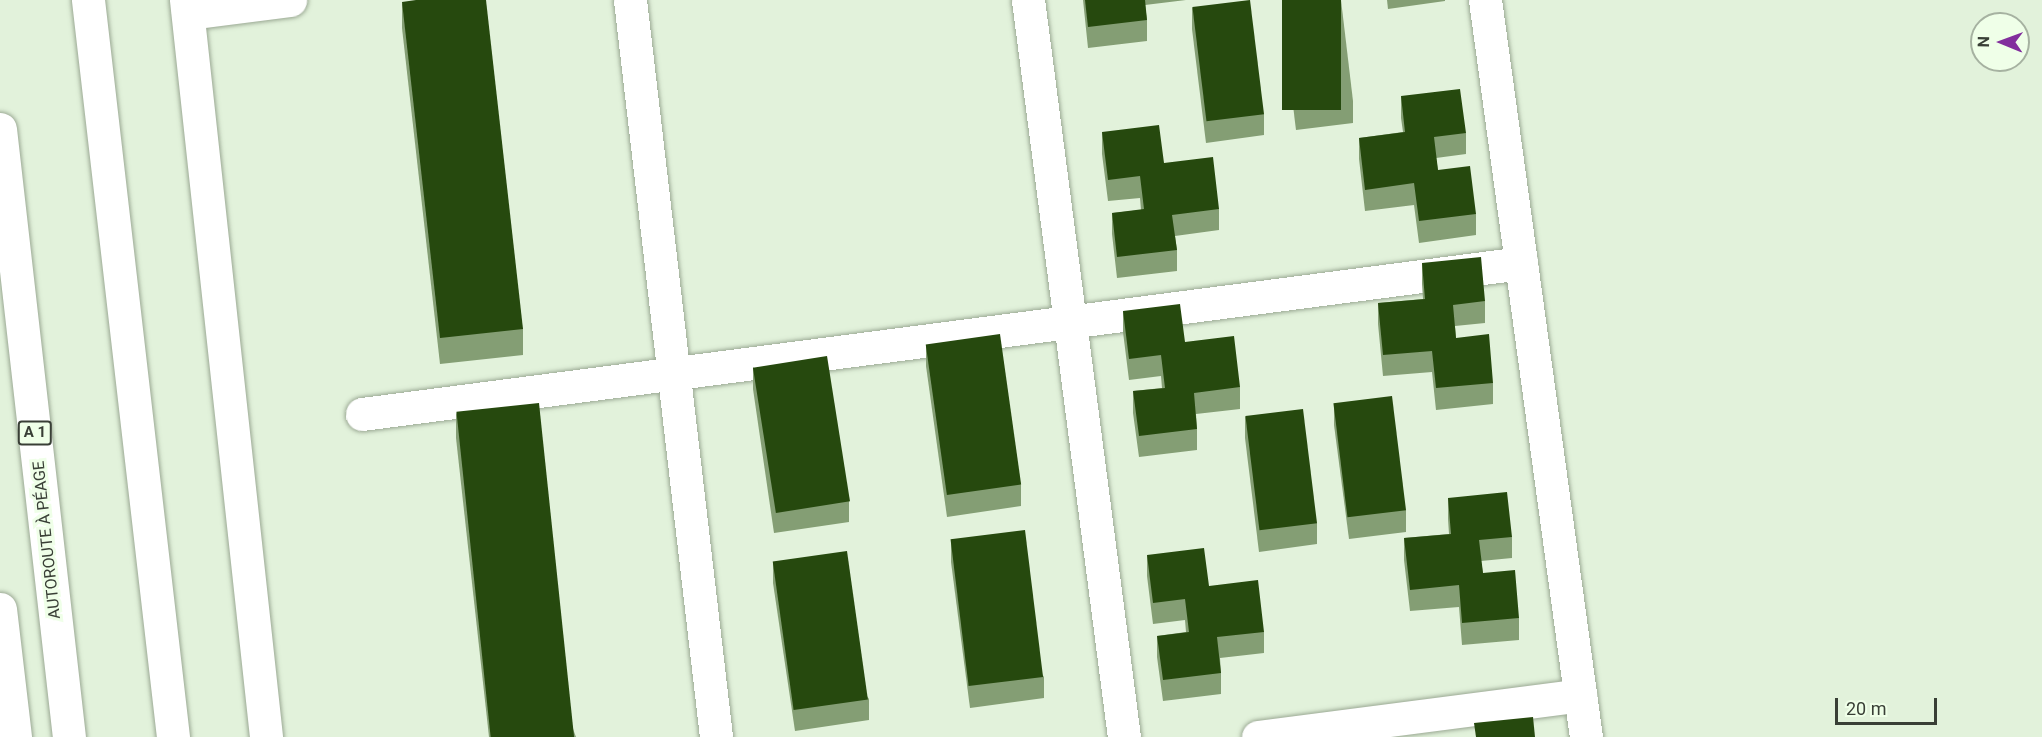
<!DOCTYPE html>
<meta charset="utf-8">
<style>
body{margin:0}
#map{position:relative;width:2042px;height:737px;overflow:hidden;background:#e2f2db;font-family:Roboto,sans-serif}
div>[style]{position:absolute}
.roads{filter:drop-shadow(0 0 2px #9ba994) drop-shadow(0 0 2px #9ba994)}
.street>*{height:33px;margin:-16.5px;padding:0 16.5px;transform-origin:16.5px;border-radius:16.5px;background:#fff}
.highway>*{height:33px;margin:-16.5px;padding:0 16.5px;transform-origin:16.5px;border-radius:16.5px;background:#fff}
.wall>*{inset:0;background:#849e74}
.building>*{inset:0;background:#26490e;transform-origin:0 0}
span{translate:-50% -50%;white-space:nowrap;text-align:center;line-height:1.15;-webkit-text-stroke:6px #efffe8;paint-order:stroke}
.shield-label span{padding:2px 4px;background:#efffe8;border:2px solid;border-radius:4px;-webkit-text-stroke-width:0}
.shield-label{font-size:15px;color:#393f36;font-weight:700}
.street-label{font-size:16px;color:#393f36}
.north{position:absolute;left:1970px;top:12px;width:60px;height:60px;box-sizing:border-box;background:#efffe8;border:2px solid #a6b2a1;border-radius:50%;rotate:271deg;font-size:16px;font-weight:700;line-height:24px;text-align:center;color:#393f36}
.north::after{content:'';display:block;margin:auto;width:21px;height:27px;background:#822e9d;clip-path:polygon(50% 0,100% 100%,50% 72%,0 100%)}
.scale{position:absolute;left:1835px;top:698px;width:102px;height:27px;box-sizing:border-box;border:3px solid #393f36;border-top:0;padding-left:8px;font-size:18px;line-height:21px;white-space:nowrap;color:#393f36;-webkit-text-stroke:4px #efffe8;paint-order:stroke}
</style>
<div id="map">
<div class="roads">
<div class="street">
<div style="left:88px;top:0;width:742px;rotate:83.42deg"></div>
<div style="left:186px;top:0;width:741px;rotate:83.8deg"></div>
<div style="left:630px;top:0;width:742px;rotate:83.34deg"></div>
<div style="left:1028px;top:0;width:743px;rotate:82.58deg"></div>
<div style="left:1485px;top:0;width:744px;rotate:82.2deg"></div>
<div style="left:188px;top:13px;width:103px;rotate:-7.3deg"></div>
<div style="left:362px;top:414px;width:1169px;rotate:-7.42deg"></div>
<div style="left:1258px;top:737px;width:325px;rotate:-7.4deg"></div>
</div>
<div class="highway">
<div style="left:0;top:129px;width:612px;rotate:83.53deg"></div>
<div style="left:0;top:609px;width:129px;rotate:83.3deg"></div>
</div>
</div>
<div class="wall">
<div style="clip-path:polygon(1083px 0,1186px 0,1145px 5px,1147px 20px,1147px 41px,1088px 48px)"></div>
<div style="clip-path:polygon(1282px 0,1341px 0,1353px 101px,1353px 123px,1296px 130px,1282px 16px)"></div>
<div style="clip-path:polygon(1387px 0,1445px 0,1445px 1px,1388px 9px)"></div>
<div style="clip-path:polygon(402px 2px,523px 329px,523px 355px,440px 364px,402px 28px)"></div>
<div style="clip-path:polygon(1192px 7px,1264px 114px,1264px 135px,1206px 143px,1192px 29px)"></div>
<div style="clip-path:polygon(1401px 96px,1466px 133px,1466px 154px,1436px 158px,1438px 170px,1476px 214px,1476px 235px,1419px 243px,1414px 205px,1365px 211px,1359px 159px,1359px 138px,1403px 132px,1401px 118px)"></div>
<div style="clip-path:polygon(1102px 132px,1164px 163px,1219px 209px,1219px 230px,1175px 236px,1177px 250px,1177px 271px,1117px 278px,1112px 234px,1112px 213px,1141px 210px,1140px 198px,1108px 201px,1102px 154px)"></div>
<div style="clip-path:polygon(1422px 263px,1485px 301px,1485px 323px,1455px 326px,1456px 338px,1493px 383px,1493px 404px,1436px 410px,1432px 372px,1383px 376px,1378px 324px,1378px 303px,1423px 299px,1422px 284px)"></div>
<div style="clip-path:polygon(1123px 311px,1185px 342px,1240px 387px,1240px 409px,1196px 414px,1197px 429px,1197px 450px,1139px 457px,1133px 413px,1133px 391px,1162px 388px,1161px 376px,1129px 380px,1123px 332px)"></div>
<div style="clip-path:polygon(926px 345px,1021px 485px,1021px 506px,947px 517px,926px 366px)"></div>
<div style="clip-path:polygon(753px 367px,849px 501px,849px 522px,774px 533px,753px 389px)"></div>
<div style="clip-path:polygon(1334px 404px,1406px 510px,1406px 532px,1349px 539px,1334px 425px)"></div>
<div style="clip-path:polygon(456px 412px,576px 737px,489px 737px,456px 438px)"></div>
<div style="clip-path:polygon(1245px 416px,1317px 523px,1317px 544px,1259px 552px,1245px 438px)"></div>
<div style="clip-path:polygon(1448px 498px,1512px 537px,1512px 558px,1481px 561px,1483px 573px,1519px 618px,1519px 640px,1462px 645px,1459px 607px,1410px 611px,1404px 560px,1404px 538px,1449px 534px,1448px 519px)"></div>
<div style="clip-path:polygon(951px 540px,1044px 677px,1044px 698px,970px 708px,951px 562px)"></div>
<div style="clip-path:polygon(1147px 555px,1209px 586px,1264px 632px,1264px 653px,1220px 658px,1221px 673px,1221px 694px,1163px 701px,1157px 657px,1157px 636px,1186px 632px,1185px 620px,1153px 624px,1147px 576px)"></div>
<div style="clip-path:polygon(773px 562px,869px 699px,869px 720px,795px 731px,773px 583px)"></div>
</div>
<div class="building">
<div style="clip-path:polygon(416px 0,486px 0,523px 329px,440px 338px,402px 2px)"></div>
<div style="clip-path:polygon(1085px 0,1145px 0,1147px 20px,1088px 27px)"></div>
<div style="left:1250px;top:0;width:115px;height:58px;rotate:83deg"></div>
<div style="left:1282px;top:0;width:59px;height:110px"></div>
<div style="clip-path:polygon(1460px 89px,1466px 133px,1434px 137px,1438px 170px,1470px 166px,1476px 214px,1419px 221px,1414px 183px,1365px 190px,1359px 138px,1405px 132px,1401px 96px)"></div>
<div style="clip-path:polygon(1159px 125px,1164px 163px,1213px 157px,1219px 209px,1172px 215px,1177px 250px,1117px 257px,1112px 213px,1144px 209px,1140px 176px,1108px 180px,1102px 132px)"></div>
<div style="clip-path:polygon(1481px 257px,1485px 301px,1453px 305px,1456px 338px,1489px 334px,1493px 383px,1436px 388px,1432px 351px,1383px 355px,1378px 303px,1425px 299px,1422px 263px)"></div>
<div style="clip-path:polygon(1180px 304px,1185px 342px,1234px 336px,1240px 387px,1194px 393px,1197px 429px,1139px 436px,1133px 391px,1165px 388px,1161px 355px,1129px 359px,1123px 311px)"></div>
<div style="left:1000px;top:334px;width:152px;height:75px;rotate:82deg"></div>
<div style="left:827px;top:356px;width:147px;height:75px;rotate:81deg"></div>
<div style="left:1392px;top:396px;width:115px;height:59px;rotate:83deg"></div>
<div style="left:539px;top:403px;width:336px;height:83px;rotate:84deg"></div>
<div style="left:1303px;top:409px;width:115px;height:58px;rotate:83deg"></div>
<div style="clip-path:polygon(1507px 492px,1512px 537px,1479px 540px,1483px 573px,1515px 570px,1519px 618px,1462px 623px,1459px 585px,1410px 590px,1404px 538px,1451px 534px,1448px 498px)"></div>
<div style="left:1025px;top:530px;width:148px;height:75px;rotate:83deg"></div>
<div style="clip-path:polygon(1204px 548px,1209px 586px,1258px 580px,1264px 632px,1217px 637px,1221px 673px,1163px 680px,1157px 636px,1189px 632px,1185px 599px,1153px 603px,1147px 555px)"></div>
<div style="left:847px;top:551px;width:150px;height:75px;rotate:82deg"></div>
<div style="clip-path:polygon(1533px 717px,1535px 737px,1476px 737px,1474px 723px)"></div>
</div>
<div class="shield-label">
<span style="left:35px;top:433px">A 1</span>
</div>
<div class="street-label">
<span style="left:47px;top:540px;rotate:-96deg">AUTOROUTE À PÉAGE</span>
</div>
<div class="north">N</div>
<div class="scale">20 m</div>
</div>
